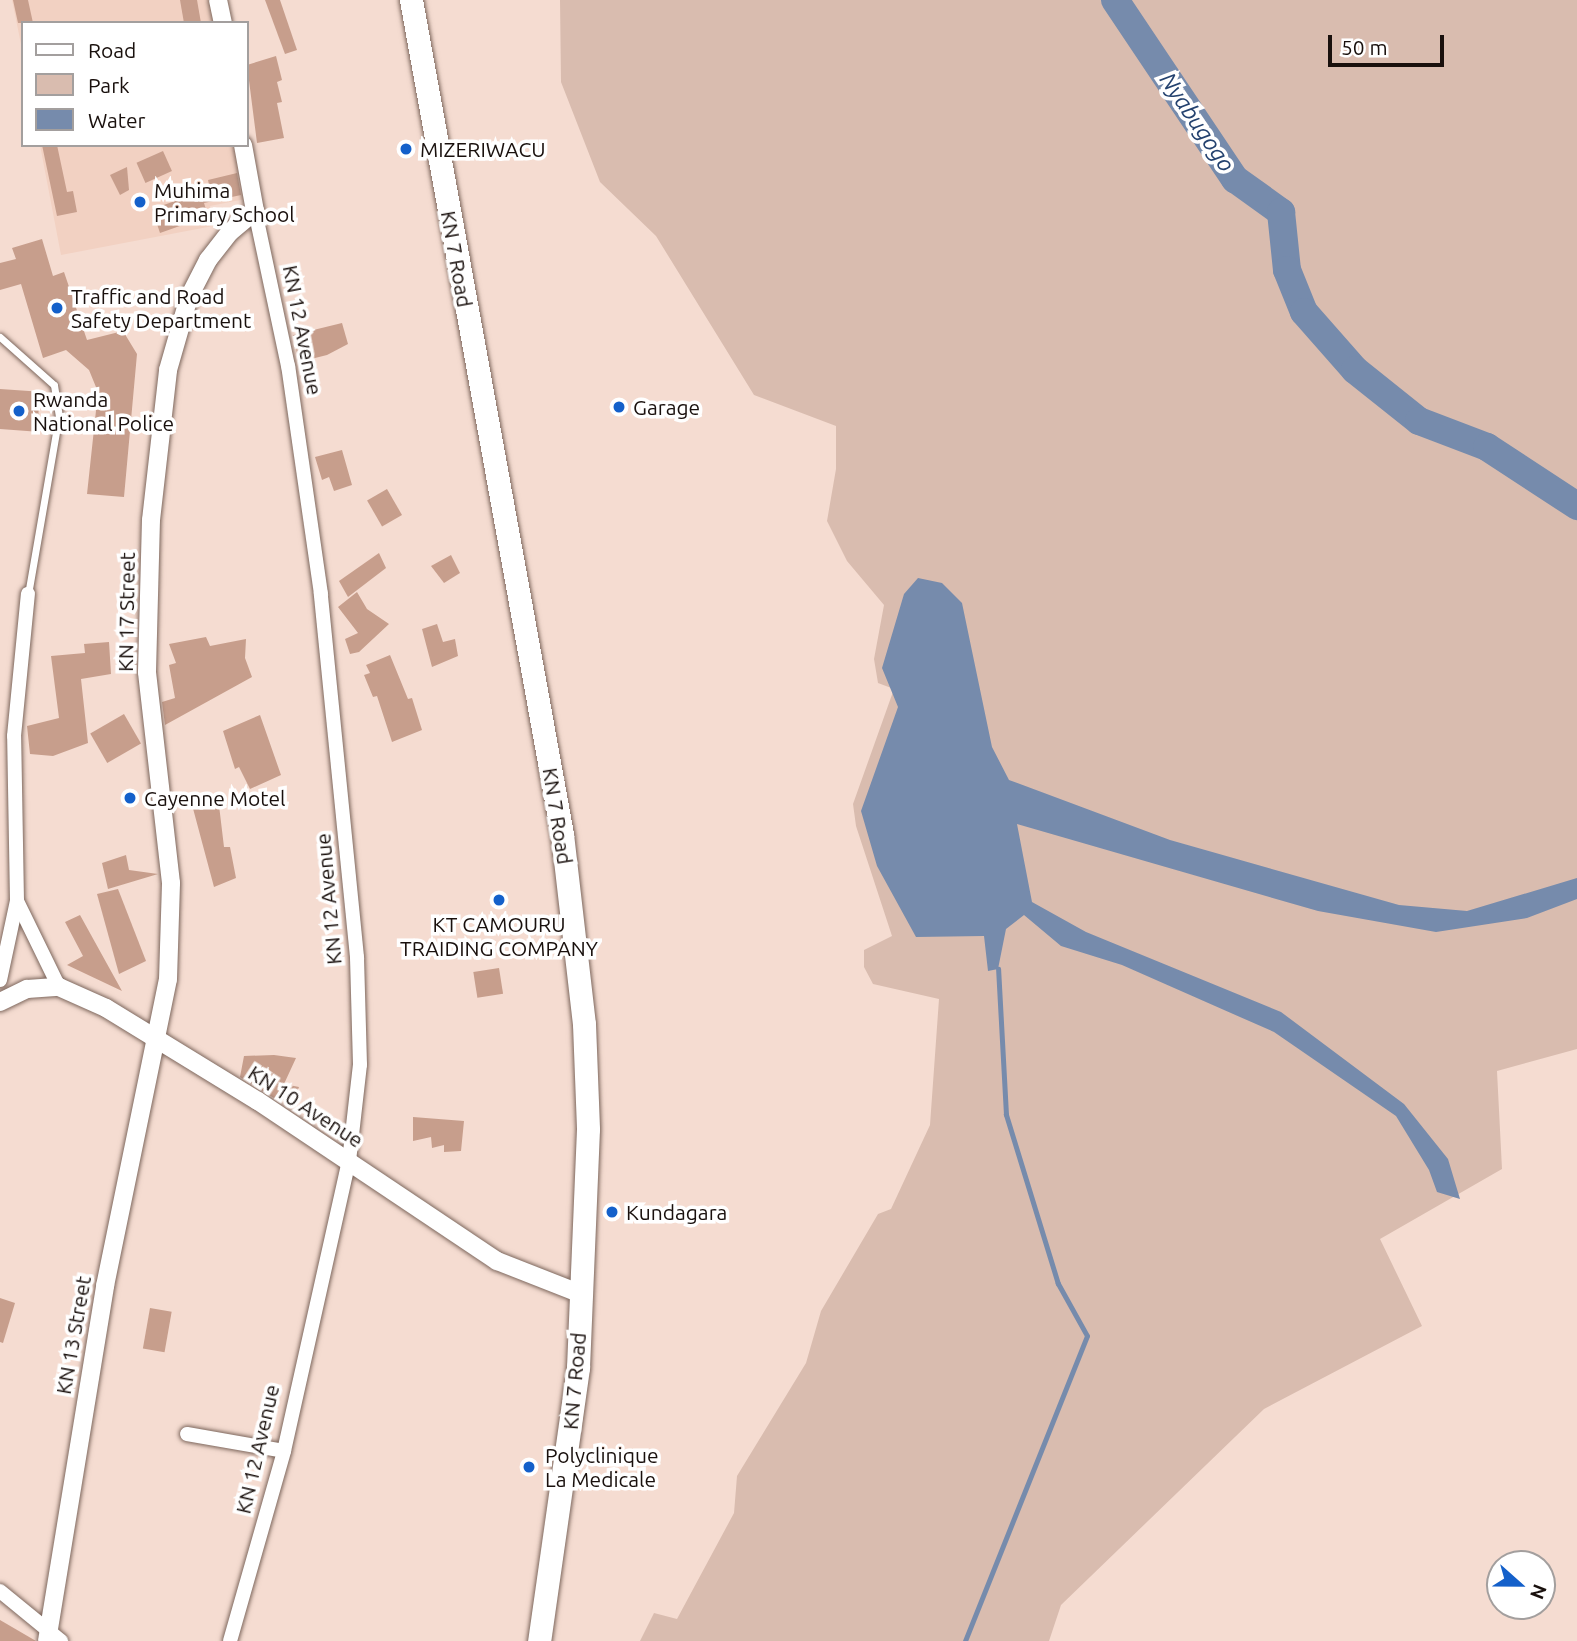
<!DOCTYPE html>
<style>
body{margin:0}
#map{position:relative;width:1577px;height:1641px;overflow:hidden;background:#f5dcd1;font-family:Ubuntu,sans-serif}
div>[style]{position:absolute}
.built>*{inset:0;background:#f2d1c2}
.green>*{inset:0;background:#d9bcaf}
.water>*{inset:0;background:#768bac}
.stream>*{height:4.5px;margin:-2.25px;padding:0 2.25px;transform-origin:2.25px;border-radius:2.25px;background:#768bac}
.river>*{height:28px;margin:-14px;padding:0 14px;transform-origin:14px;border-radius:14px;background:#768bac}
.building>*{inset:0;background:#c79e8c;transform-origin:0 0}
.roads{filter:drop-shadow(0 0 2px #7d675d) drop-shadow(0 0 2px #7d675d)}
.service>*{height:7px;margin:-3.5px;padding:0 3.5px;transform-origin:3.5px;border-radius:3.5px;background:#fff}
.minor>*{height:14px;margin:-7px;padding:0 7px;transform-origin:7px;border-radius:7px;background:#fff}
.tertiary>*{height:18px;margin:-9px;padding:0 9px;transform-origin:9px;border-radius:9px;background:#fff}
.primary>*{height:23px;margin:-11.5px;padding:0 11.5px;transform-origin:11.5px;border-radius:11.5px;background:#fff}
.dots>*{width:19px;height:19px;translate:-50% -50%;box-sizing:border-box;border:4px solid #fff;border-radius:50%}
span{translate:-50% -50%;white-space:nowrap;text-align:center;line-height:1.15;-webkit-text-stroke:7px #fff;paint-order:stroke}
.poi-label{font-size:21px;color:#19100d}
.left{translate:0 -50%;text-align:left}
.street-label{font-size:21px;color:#19100d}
.water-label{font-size:23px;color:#24426f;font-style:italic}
.legend{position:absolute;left:21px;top:21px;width:228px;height:126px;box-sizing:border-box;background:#fff;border:2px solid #a39f9e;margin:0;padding:9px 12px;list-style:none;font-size:21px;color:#19100d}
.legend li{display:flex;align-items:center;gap:14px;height:35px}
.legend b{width:35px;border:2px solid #a39f9e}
.north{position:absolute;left:1486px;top:1550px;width:70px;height:70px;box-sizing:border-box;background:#fff;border:2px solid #a39f9e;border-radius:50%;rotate:111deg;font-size:19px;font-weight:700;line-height:28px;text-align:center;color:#19100d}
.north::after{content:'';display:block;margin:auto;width:24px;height:32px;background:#1460ca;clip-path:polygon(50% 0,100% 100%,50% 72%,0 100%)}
.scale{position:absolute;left:1328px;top:35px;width:116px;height:32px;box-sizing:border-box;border:4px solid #19100d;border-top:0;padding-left:9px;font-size:21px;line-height:24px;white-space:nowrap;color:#19100d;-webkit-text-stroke:5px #fff;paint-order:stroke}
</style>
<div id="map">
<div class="built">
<div style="clip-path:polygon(12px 0,212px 0,216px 23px,23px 23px,23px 54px)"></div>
<div style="clip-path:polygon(40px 145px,240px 145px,250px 198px,210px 206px,213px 226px,61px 255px)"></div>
</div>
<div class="green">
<div style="clip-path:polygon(560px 0,1577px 0,1577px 1049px,1497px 1071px,1502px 1169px,1380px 1239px,1422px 1326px,1264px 1409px,1061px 1605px,1049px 1641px,640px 1641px,654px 1613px,677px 1619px,734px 1513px,737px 1476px,806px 1363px,821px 1311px,878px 1214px,891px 1209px,930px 1125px,939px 999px,873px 984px,864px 967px,864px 950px,892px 936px,856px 826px,853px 804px,894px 689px,878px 683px,874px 659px,884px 605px,847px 561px,827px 521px,836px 469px,836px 426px,754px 395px,656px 236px,600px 182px,561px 82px)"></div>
</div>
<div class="water">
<div style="clip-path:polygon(918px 578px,942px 583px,962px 603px,992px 747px,1009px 780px,1170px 840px,1399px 905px,1467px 911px,1577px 878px,1577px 899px,1527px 918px,1436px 932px,1318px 911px,1017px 824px,1032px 902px,1086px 932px,1281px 1012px,1404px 1104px,1448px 1159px,1460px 1199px,1437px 1192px,1429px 1170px,1396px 1116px,1274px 1032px,1122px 965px,1061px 946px,1024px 915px,1006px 929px,998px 969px,988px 971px,984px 936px,916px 937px,877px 866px,861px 811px,898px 707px,882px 668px,904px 594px)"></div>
</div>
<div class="stream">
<div style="left:965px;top:1641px;width:328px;rotate:-68.2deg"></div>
<div style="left:1087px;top:1336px;width:60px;rotate:-119.1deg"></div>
<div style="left:1058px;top:1284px;width:177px;rotate:-107.1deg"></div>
<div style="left:1006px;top:1115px;width:146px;rotate:-93.1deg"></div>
</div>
<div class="river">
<div style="left:1115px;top:0;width:216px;rotate:56.2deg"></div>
<div style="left:1235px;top:179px;width:57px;rotate:35.7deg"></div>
<div style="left:1281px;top:212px;width:58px;rotate:84.1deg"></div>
<div style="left:1287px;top:270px;width:45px;rotate:68deg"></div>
<div style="left:1304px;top:312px;width:77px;rotate:48.7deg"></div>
<div style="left:1355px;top:370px;width:82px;rotate:38.6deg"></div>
<div style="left:1419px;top:421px;width:73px;rotate:20.9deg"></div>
<div style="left:1487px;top:447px;width:108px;rotate:33.2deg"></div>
</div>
<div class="building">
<div style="clip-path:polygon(13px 0,28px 0,33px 23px,18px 23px)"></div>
<div style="clip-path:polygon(180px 0,197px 0,201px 23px,184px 23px)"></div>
<div style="clip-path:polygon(265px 0,280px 0,297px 50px,285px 54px)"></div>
<div style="clip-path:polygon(276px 56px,282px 80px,277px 82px,282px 102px,277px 103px,284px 138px,257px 143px,247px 65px)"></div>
<div style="clip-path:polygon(42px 145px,57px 145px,67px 192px,73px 191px,77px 212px,57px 216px)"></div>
<div style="left:163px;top:151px;width:22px;height:29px;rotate:66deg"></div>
<div style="clip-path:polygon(127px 167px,129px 190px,120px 195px,110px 175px)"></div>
<div style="clip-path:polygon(237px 173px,241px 195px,204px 203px,208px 216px,160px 233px,152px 209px,210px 189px,208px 180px)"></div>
<div style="clip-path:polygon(42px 239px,53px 276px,64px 272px,87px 340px,123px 331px,137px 354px,124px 497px,87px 494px,98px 392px,89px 370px,66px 350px,43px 358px,21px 284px,0 290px,0 263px,16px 259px,12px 248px)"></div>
<div style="clip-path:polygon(342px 323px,348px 344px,327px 355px,299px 362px,293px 335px)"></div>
<div style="left:0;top:389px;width:40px;height:40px;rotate:4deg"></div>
<div style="clip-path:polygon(342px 450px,352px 485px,334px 491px,329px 477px,322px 480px,315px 457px)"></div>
<div style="left:387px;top:489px;width:30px;height:23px;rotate:60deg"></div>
<div style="clip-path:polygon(379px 553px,386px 568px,348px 597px,339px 581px)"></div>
<div style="clip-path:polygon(451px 555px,460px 573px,444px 583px,431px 566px)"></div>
<div style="clip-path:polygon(357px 592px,367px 609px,389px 624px,359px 652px,350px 654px,345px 639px,358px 633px,338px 607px)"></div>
<div style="clip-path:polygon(437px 624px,443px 642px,455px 639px,458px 656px,432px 667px,422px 629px)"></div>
<div style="clip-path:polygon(206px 637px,210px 646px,246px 639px,245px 658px,252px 677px,165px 725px,162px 702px,175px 698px,169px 665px,176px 663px,169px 644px)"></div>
<div style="clip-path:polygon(109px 642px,111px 674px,81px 679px,88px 743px,53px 756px,30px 754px,27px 726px,59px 718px,51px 656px,85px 653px,84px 644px)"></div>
<div style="clip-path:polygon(390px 655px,408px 699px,412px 698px,422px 730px,392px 742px,377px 696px,373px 697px,364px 675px,370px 673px,366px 665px)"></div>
<div style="left:124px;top:714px;width:34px;height:39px;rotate:60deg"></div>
<div style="clip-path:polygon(260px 715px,281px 775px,250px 789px,239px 767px,235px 769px,223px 731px)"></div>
<div style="clip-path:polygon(218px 797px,224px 847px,230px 847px,236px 878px,214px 887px,191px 801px)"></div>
<div style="clip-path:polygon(126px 855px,129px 870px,158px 874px,108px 889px,102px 863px)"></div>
<div style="clip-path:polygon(118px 889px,146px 961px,119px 974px,97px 894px)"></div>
<div style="clip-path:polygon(80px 915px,122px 991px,67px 965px,83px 956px,65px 922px)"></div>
<div style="left:499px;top:968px;width:26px;height:26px;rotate:81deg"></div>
<div style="clip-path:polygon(274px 1055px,296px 1058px,284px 1084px,299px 1087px,293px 1102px,274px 1098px,240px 1077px,244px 1056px)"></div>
<div style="clip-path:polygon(413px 1117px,464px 1121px,461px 1151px,444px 1152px,444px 1145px,432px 1148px,431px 1137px,413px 1141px)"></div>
<div style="clip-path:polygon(0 1298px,15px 1303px,3px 1343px,0 1342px)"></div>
<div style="left:150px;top:1308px;width:22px;height:41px;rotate:10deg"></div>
<div style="clip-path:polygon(0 1620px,36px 1641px,0 1641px)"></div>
</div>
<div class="roads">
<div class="service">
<div style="left:0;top:337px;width:72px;rotate:41.6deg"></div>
<div style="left:54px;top:385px;width:30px;rotate:81deg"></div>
<div style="left:59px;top:415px;width:182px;rotate:99.8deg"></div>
</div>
<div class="minor">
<div style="left:17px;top:901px;width:96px;rotate:64deg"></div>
<div style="left:0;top:980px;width:81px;rotate:-77.9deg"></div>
<div style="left:17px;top:901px;width:165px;rotate:-91deg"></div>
<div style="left:14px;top:736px;width:143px;rotate:-84.4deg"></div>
<div style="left:187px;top:1434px;width:98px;rotate:9.9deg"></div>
<div style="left:0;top:1591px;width:79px;rotate:39.3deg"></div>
<div style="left:230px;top:1641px;width:198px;rotate:-74.1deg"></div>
<div style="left:284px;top:1451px;width:297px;rotate:-77.4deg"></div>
<div style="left:349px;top:1161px;width:97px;rotate:-83.5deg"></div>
<div style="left:360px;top:1065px;width:108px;rotate:-91.6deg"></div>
<div style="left:357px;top:957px;width:365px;rotate:-95.7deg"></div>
<div style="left:321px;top:594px;width:230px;rotate:-98.2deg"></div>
<div style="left:288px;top:366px;width:158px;rotate:-102deg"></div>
</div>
<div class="tertiary">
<div style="left:218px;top:0;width:24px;rotate:78deg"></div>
<div style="left:0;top:1002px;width:30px;rotate:-26deg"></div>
<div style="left:27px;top:989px;width:32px;rotate:-4deg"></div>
<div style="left:59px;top:987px;width:51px;rotate:24.1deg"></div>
<div style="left:106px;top:1008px;width:178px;rotate:31.5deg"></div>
<div style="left:258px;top:1101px;width:288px;rotate:33.8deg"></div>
<div style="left:497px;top:1261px;width:90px;rotate:21.4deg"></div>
<div style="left:47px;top:1641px;width:360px;rotate:-80.7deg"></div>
<div style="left:105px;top:1286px;width:313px;rotate:-78.4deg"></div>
<div style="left:168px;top:979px;width:96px;rotate:-88.2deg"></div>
<div style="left:171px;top:883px;width:212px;rotate:-96.5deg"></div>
<div style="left:147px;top:672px;width:152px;rotate:-88.5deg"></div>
<div style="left:151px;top:520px;width:151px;rotate:-83.5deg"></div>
<div style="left:168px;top:370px;width:76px;rotate:-74deg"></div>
<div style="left:189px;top:297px;width:42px;rotate:-62.8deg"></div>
<div style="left:208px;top:260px;width:36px;rotate:-52deg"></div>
<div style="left:230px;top:232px;width:33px;rotate:-40deg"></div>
<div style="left:255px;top:211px;width:67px;rotate:-100.3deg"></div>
</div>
<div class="primary">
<div style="left:411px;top:0;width:848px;rotate:79.74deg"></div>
<div style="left:562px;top:834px;width:191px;rotate:83.4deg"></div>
<div style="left:584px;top:1024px;width:105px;rotate:87.8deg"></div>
<div style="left:588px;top:1129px;width:239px;rotate:92.4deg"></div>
<div style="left:578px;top:1368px;width:276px;rotate:98.1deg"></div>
</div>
</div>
<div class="dots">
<div style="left:406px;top:149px;background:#1460ca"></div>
<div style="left:140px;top:202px;background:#1460ca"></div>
<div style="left:57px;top:308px;background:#1460ca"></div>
<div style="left:619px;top:407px;background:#1460ca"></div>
<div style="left:19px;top:411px;background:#1460ca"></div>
<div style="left:130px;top:798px;background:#1460ca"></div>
<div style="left:499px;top:900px;background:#1460ca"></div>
<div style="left:612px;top:1212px;background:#1460ca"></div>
<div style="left:529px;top:1467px;background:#1460ca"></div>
</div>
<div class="poi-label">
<span class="left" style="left:420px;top:149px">MIZERIWACU</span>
<span class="left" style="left:154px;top:202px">Muhima<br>Primary School</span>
<span class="left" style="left:71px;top:308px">Traffic and Road<br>Safety Department</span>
<span class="left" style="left:33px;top:411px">Rwanda<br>National Police</span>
<span class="left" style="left:633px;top:407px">Garage</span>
<span class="left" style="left:144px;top:798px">Cayenne Motel</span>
<span style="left:499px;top:936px">KT CAMOURU<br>TRAIDING COMPANY</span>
<span class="left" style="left:626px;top:1212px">Kundagara</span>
<span class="left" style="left:545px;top:1467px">Polyclinique<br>La Medicale</span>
</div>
<div class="street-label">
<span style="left:457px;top:259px;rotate:80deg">KN 7 Road</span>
<span style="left:303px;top:330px;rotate:79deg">KN 12 Avenue</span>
<span style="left:126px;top:612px;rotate:-89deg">KN 17 Street</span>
<span style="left:558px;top:816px;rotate:81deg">KN 7 Road</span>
<span style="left:328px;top:899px;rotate:-95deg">KN 12 Avenue</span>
<span style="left:306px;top:1106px;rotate:33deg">KN 10 Avenue</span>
<span style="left:73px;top:1335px;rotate:-80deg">KN 13 Street</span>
<span style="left:574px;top:1381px;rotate:-85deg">KN 7 Road</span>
<span style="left:257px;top:1449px;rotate:-77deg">KN 12 Avenue</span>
</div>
<div class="water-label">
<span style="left:1197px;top:122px;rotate:56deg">Nyabugogo</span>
</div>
<ul class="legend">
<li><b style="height:9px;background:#fff"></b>Road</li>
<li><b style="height:19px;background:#d9bcaf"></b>Park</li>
<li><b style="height:19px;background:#768bac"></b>Water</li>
</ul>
<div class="north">N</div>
<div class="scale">50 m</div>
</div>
